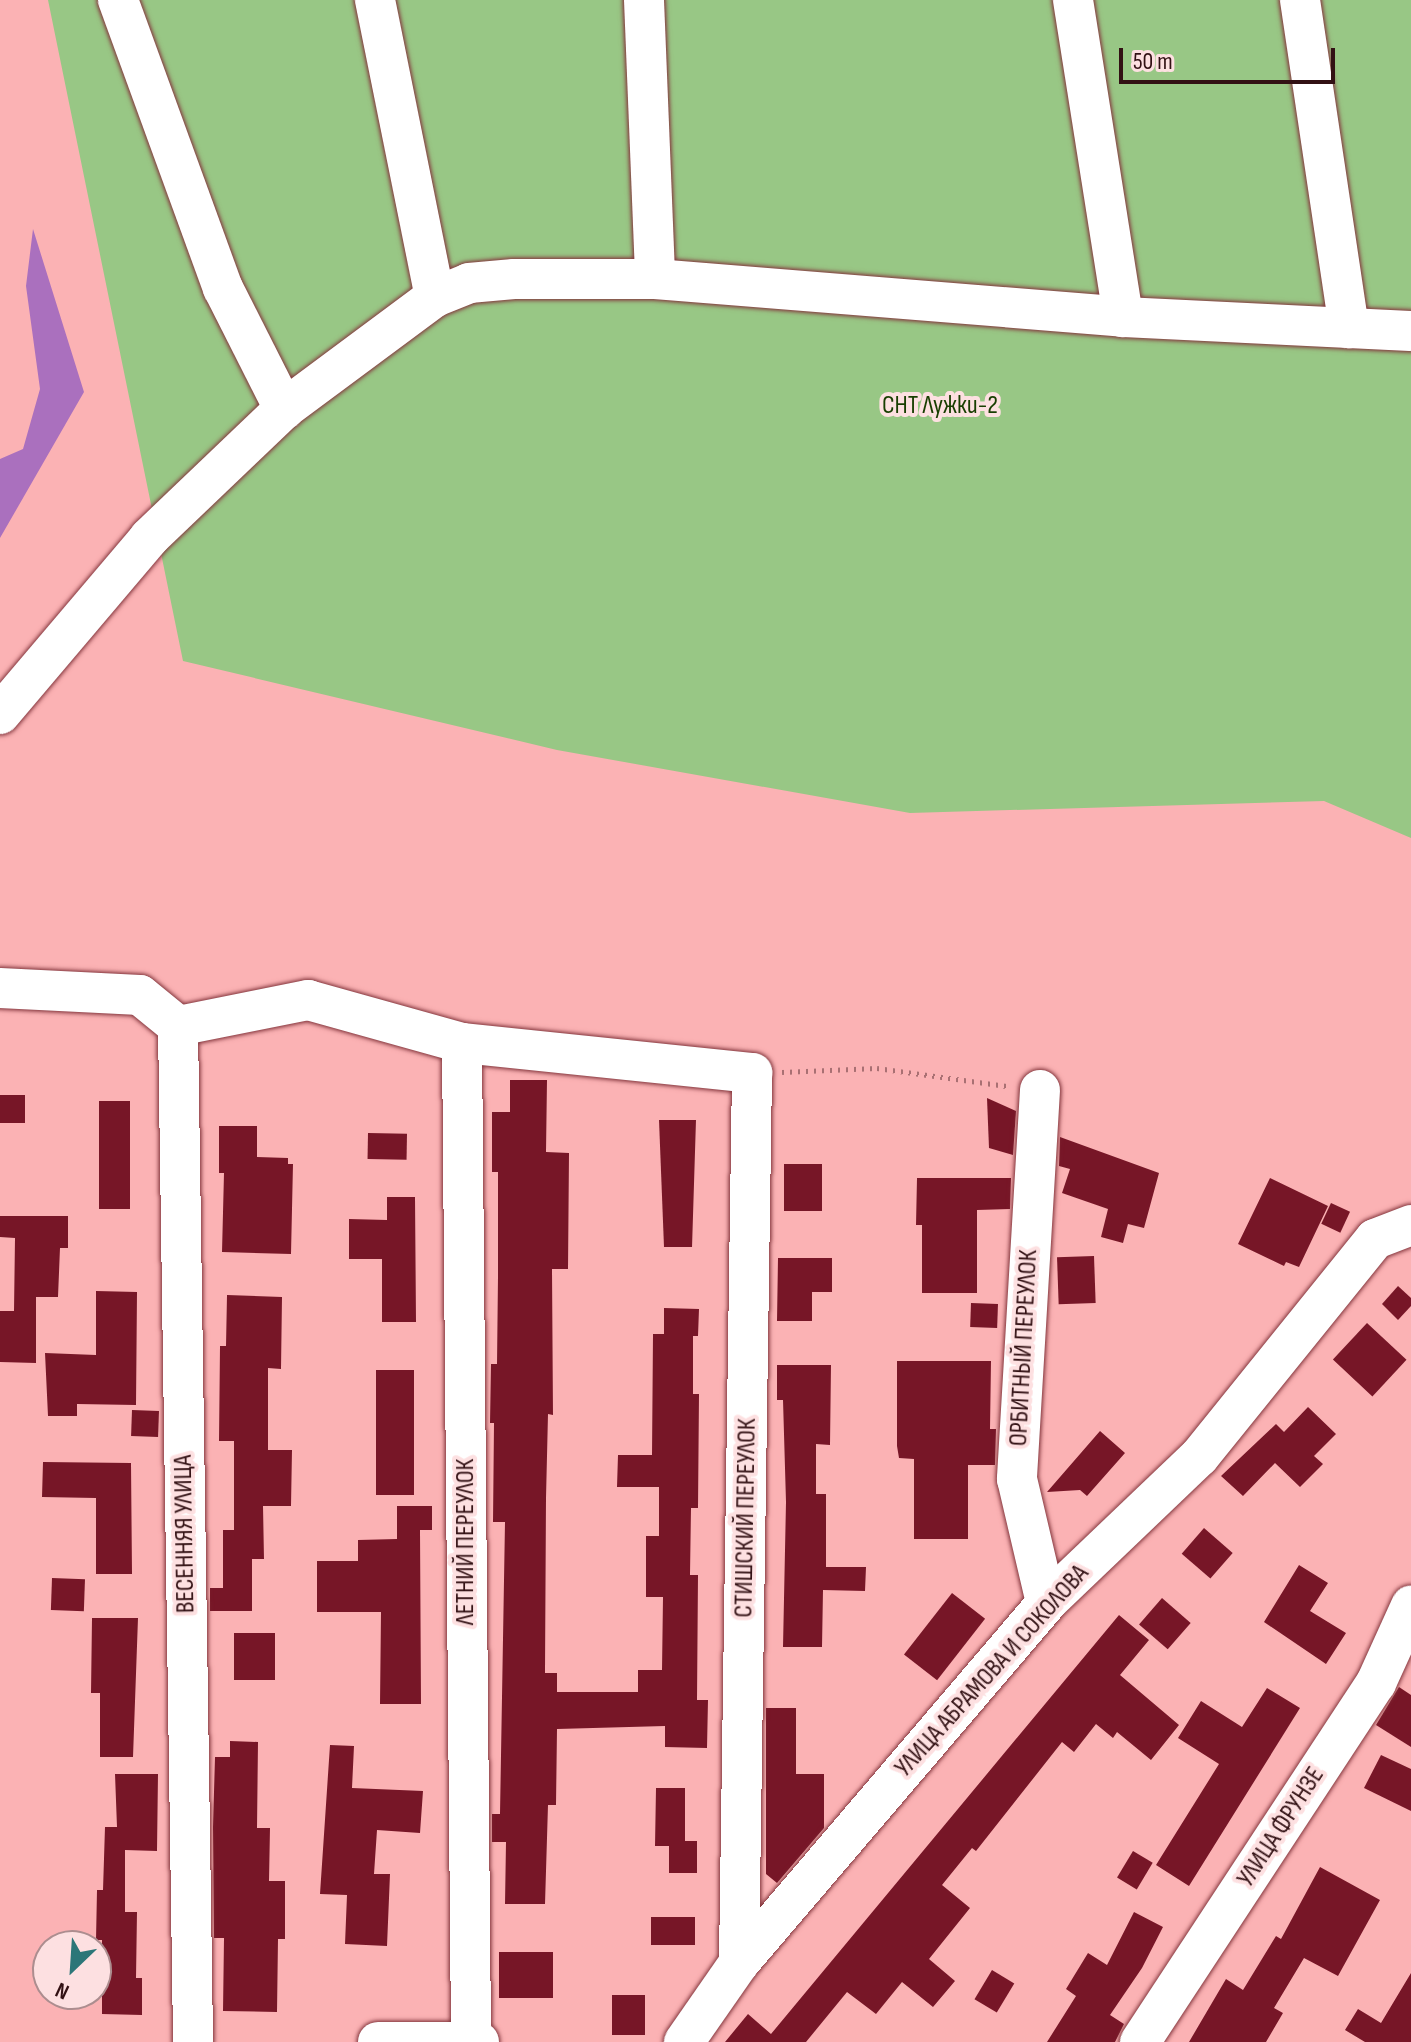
<!DOCTYPE html>
<meta charset="utf-8">
<style>
body{margin:0}
#map{position:relative;width:1411px;height:2042px;overflow:hidden;background:#fbb2b4;font-family:"Sofia Sans Condensed",sans-serif}
div>[style]{position:absolute}
.green>*{inset:0;background:#98c785}
.water>*{inset:0;background:#aa70be}
.building>*{inset:0;background:#771627;transform-origin:0 0}
.path>*{height:5px;margin-top:-2.5px;transform-origin:0;background:repeating-linear-gradient(90deg,#a97073 0 2px,transparent 0 8px)}
.roads{filter:drop-shadow(0 0 2px #84363d) drop-shadow(0 0 2px #84363d)}
.minor>*{height:40px;margin:-20px;padding:0 20px;transform-origin:20px;border-radius:20px;background:#fff}
span{translate:-50% -50%;white-space:nowrap;text-align:center;line-height:1.15;-webkit-text-stroke:8px #fde0e1;paint-order:stroke}
.park-label{font-size:26px;color:#183e01}
.street-label{font-size:26px;color:#321114}
.north{position:absolute;left:32px;top:1930px;width:80px;height:80px;box-sizing:border-box;background:#fde0e1;border:2px solid #ac8d8f;border-radius:50%;rotate:205deg;font-size:22px;font-weight:700;line-height:32px;text-align:center;color:#321114}
.north::after{content:'';display:block;margin:auto;width:28px;height:36px;background:#2c7678;clip-path:polygon(50% 0,100% 100%,50% 72%,0 100%)}
.scale{position:absolute;left:1119px;top:48px;width:216px;height:36px;box-sizing:border-box;border:4px solid #321114;border-top:0;padding-left:10px;font-size:24px;line-height:28px;white-space:nowrap;color:#321114;-webkit-text-stroke:6px #fde0e1;paint-order:stroke}
</style>
<div id="map">
<div class="green">
<div style="clip-path:polygon(48px 0,1411px 0,1411px 838px,1324px 801px,910px 813px,557px 750px,183px 661px)"></div>
</div>
<div class="water">
<div style="clip-path:polygon(33px 229px,84px 392px,0 538px,0 459px,23px 449px,40px 389px,26px 286px)"></div>
</div>
<div class="building">
<div style="clip-path:polygon(510px 1080px,547px 1080px,546px 1152px,569px 1153px,568px 1269px,552px 1269px,553px 1415px,548px 1414px,546px 1498px,545px 1673px,557px 1673px,557px 1692px,638px 1692px,638px 1670px,662px 1670px,663px 1597px,646px 1597px,646px 1536px,659px 1536px,659px 1487px,617px 1487px,618px 1455px,652px 1455px,653px 1334px,664px 1334px,664px 1308px,699px 1309px,698px 1336px,693px 1336px,693px 1394px,699px 1394px,698px 1508px,691px 1508px,690px 1575px,698px 1575px,697px 1700px,708px 1700px,707px 1748px,665px 1747px,665px 1726px,557px 1729px,556px 1805px,548px 1805px,545px 1904px,505px 1904px,506px 1842px,492px 1842px,492px 1814px,500px 1814px,505px 1522px,493px 1522px,494px 1423px,490px 1423px,491px 1364px,497px 1364px,498px 1276px,498px 1172px,492px 1172px,492px 1112px,510px 1112px)"></div>
<div style="left:0;top:1095px;width:25px;height:28px"></div>
<div style="clip-path:polygon(987px 1098px,1016px 1111px,1013px 1155px,989px 1148px)"></div>
<div style="left:99px;top:1101px;width:31px;height:108px"></div>
<div style="clip-path:polygon(659px 1120px,696px 1120px,692px 1247px,664px 1247px)"></div>
<div style="clip-path:polygon(219px 1126px,257px 1126px,257px 1157px,288px 1158px,288px 1164px,293px 1164px,291px 1254px,222px 1252px,224px 1173px,219px 1173px)"></div>
<div style="left:368px;top:1133px;width:39px;height:26px;rotate:1deg"></div>
<div style="clip-path:polygon(1060px 1137px,1159px 1173px,1144px 1228px,1128px 1224px,1123px 1243px,1101px 1237px,1108px 1209px,1062px 1193px,1070px 1169px,1059px 1166px)"></div>
<div style="left:784px;top:1164px;width:38px;height:47px"></div>
<div style="clip-path:polygon(917px 1178px,1011px 1178px,1010px 1209px,977px 1210px,977px 1293px,922px 1293px,922px 1225px,916px 1225px)"></div>
<div style="clip-path:polygon(1270px 1178px,1328px 1206px,1299px 1267px,1286px 1262px,1284px 1266px,1238px 1244px)"></div>
<div style="clip-path:polygon(387px 1197px,415px 1197px,416px 1322px,382px 1322px,382px 1259px,349px 1259px,349px 1219px,387px 1220px)"></div>
<div style="left:1331px;top:1203px;width:21px;height:23px;rotate:25deg"></div>
<div style="clip-path:polygon(0 1216px,68px 1216px,68px 1248px,60px 1248px,58px 1297px,36px 1297px,36px 1363px,0 1362px,0 1311px,14px 1311px,15px 1238px,0 1237px)"></div>
<div style="left:1094px;top:1256px;width:47px;height:37px;rotate:88deg"></div>
<div style="clip-path:polygon(778px 1258px,832px 1258px,832px 1292px,812px 1292px,812px 1321px,777px 1321px)"></div>
<div style="clip-path:polygon(1398px 1286px,1411px 1298px,1411px 1306px,1398px 1320px,1382px 1304px)"></div>
<div style="clip-path:polygon(96px 1291px,137px 1292px,136px 1405px,77px 1404px,77px 1416px,48px 1416px,45px 1353px,96px 1355px)"></div>
<div style="clip-path:polygon(227px 1295px,282px 1297px,281px 1369px,268px 1368px,268px 1450px,292px 1450px,291px 1506px,263px 1506px,264px 1559px,252px 1559px,252px 1611px,210px 1611px,210px 1588px,223px 1588px,223px 1530px,234px 1530px,234px 1441px,219px 1441px,220px 1346px,226px 1346px)"></div>
<div style="left:971px;top:1303px;width:27px;height:24px;rotate:2deg"></div>
<div style="left:1367px;top:1323px;width:54px;height:50px;rotate:43deg"></div>
<div style="clip-path:polygon(897px 1361px,991px 1361px,990px 1429px,996px 1429px,995px 1465px,968px 1465px,968px 1539px,914px 1539px,914px 1459px,899px 1458px,897px 1446px)"></div>
<div style="clip-path:polygon(777px 1365px,831px 1365px,830px 1445px,816px 1444px,816px 1494px,826px 1494px,826px 1567px,866px 1567px,865px 1591px,823px 1590px,822px 1647px,783px 1647px,786px 1502px,783px 1400px,777px 1400px)"></div>
<div style="left:376px;top:1370px;width:38px;height:125px"></div>
<div style="clip-path:polygon(1308px 1407px,1336px 1434px,1314px 1456px,1323px 1464px,1300px 1487px,1275px 1463px,1243px 1496px,1221px 1476px,1276px 1424px,1284px 1432px)"></div>
<div style="left:132px;top:1410px;width:27px;height:26px;rotate:2deg"></div>
<div style="clip-path:polygon(1100px 1431px,1125px 1453px,1087px 1496px,1080px 1490px,1047px 1492px)"></div>
<div style="clip-path:polygon(43px 1462px,131px 1463px,132px 1574px,96px 1574px,96px 1498px,42px 1497px)"></div>
<div style="clip-path:polygon(397px 1506px,432px 1506px,432px 1530px,420px 1530px,421px 1704px,380px 1704px,381px 1612px,317px 1612px,317px 1561px,358px 1561px,358px 1540px,397px 1539px)"></div>
<div style="left:1204px;top:1528px;width:38px;height:34px;rotate:41deg"></div>
<div style="clip-path:polygon(1299px 1565px,1328px 1583px,1310px 1611px,1346px 1633px,1326px 1664px,1264px 1622px)"></div>
<div style="left:52px;top:1578px;width:33px;height:32px;rotate:2deg"></div>
<div style="left:952px;top:1593px;width:42px;height:78px;rotate:38deg"></div>
<div style="left:1162px;top:1598px;width:38px;height:35px;rotate:41deg"></div>
<div style="clip-path:polygon(1119px 1615px,1149px 1640px,1120px 1675px,1179px 1725px,1151px 1760px,1117px 1732px,1113px 1738px,1096px 1724px,1074px 1752px,1062px 1742px,976px 1851px,972px 1848px,942px 1885px,970px 1908px,929px 1959px,955px 1981px,933px 2007px,902px 1982px,876px 2014px,847px 1992px,806px 2042px,725px 2042px,748px 2014px,771px 2034px)"></div>
<div style="clip-path:polygon(92px 1618px,138px 1618px,133px 1757px,100px 1757px,100px 1693px,91px 1693px)"></div>
<div style="left:234px;top:1633px;width:41px;height:47px"></div>
<div style="clip-path:polygon(1399px 1687px,1411px 1695px,1411px 1747px,1376px 1725px)"></div>
<div style="clip-path:polygon(1267px 1688px,1300px 1708px,1189px 1886px,1156px 1865px,1219px 1764px,1178px 1738px,1201px 1701px,1242px 1727px)"></div>
<div style="clip-path:polygon(766px 1708px,796px 1708px,796px 1774px,824px 1774px,824px 1828px,777px 1883px,766px 1874px)"></div>
<div style="clip-path:polygon(230px 1741px,258px 1742px,257px 1828px,270px 1828px,269px 1881px,285px 1881px,285px 1939px,278px 1939px,277px 2012px,223px 2011px,224px 1938px,214px 1938px,213px 1827px,215px 1757px,230px 1757px)"></div>
<div style="clip-path:polygon(330px 1745px,354px 1746px,352px 1788px,423px 1791px,420px 1833px,377px 1830px,374px 1874px,390px 1874px,387px 1946px,345px 1944px,347px 1895px,320px 1894px)"></div>
<div style="clip-path:polygon(1381px 1755px,1411px 1769px,1411px 1811px,1364px 1788px)"></div>
<div style="clip-path:polygon(115px 1774px,158px 1774px,157px 1851px,125px 1850px,125px 1912px,137px 1912px,136px 1978px,142px 1978px,142px 2015px,102px 2014px,102px 1940px,96px 1940px,97px 1890px,103px 1890px,105px 1827px,117px 1827px)"></div>
<div style="clip-path:polygon(656px 1788px,685px 1788px,685px 1841px,697px 1841px,697px 1873px,669px 1873px,669px 1846px,655px 1846px)"></div>
<div style="left:1133px;top:1851px;width:23px;height:31px;rotate:31deg"></div>
<div style="clip-path:polygon(1320px 1867px,1380px 1900px,1338px 1976px,1304px 1958px,1274px 2008px,1283px 2013px,1266px 2042px,1189px 2042px,1226px 1979px,1243px 1990px,1276px 1936px,1281px 1939px)"></div>
<div style="clip-path:polygon(1134px 1912px,1163px 1927px,1142px 1968px,1110px 2015px,1124px 2024px,1115px 2042px,1047px 2042px,1076px 1996px,1066px 1989px,1088px 1953px,1107px 1965px)"></div>
<div style="left:651px;top:1917px;width:44px;height:28px"></div>
<div style="left:499px;top:1952px;width:54px;height:46px"></div>
<div style="left:992px;top:1970px;width:26px;height:34px;rotate:31deg"></div>
<div style="clip-path:polygon(1411px 1973px,1411px 2042px,1365px 2042px,1345px 2030px,1358px 2009px,1381px 2023px)"></div>
<div style="left:612px;top:1995px;width:33px;height:40px"></div>
</div>
<div class="path">
<div style="left:782px;top:1072px;width:95px;rotate:-2.4deg"></div>
<div style="left:877px;top:1068px;width:131px;rotate:7.9deg"></div>
</div>
<div class="roads">
<div class="minor">
<div style="left:118px;top:0;width:307px;rotate:70deg"></div>
<div style="left:223px;top:288px;width:136px;rotate:63.2deg"></div>
<div style="left:375px;top:0;width:303px;rotate:78.6deg"></div>
<div style="left:644px;top:0;width:279px;rotate:87.7deg"></div>
<div style="left:1073px;top:0;width:321px;rotate:81deg"></div>
<div style="left:1300px;top:0;width:332px;rotate:81.5deg"></div>
<div style="left:0;top:714px;width:231px;rotate:-49.7deg"></div>
<div style="left:149px;top:538px;width:187px;rotate:-43.7deg"></div>
<div style="left:284px;top:409px;width:188px;rotate:-36.6deg"></div>
<div style="left:435px;top:297px;width:37px;rotate:-22deg"></div>
<div style="left:469px;top:283px;width:45px;rotate:-5.1deg"></div>
<div style="left:514px;top:279px;width:141px"></div>
<div style="left:655px;top:279px;width:470px;rotate:4.6deg"></div>
<div style="left:1123px;top:317px;width:288px;rotate:2.8deg"></div>
<div style="left:0;top:988px;width:140px;rotate:2.9deg"></div>
<div style="left:140px;top:995px;width:49px;rotate:39.2deg"></div>
<div style="left:178px;top:1026px;width:133px;rotate:-11.3deg"></div>
<div style="left:308px;top:1000px;width:160px;rotate:15.6deg"></div>
<div style="left:462px;top:1043px;width:292px;rotate:5.9deg"></div>
<div style="left:752px;top:1073px;width:890px;rotate:90.84deg"></div>
<div style="left:178px;top:1026px;width:1016px;rotate:89.15deg"></div>
<div style="left:462px;top:1043px;width:999px;rotate:89.48deg"></div>
<div style="left:1040px;top:1090px;width:390px;rotate:93.4deg"></div>
<div style="left:1017px;top:1479px;width:127px;rotate:76.8deg"></div>
<div style="left:378px;top:2042px;width:101px"></div>
<div style="left:684px;top:2042px;width:96px;rotate:-55.2deg"></div>
<div style="left:739px;top:1963px;width:473px;rotate:-49.5deg"></div>
<div style="left:1046px;top:1603px;width:211px;rotate:-43.7deg"></div>
<div style="left:1199px;top:1457px;width:280px;rotate:-51.1deg"></div>
<div style="left:1375px;top:1239px;width:39px;rotate:-21deg"></div>
<div style="left:1140px;top:2042px;width:430px;rotate:-56.7deg"></div>
<div style="left:1376px;top:1683px;width:85px;rotate:-65.6deg"></div>
</div>
</div>
<div class="park-label">
<span style="left:940px;top:406px">СНТ Лужки-2</span>
</div>
<div class="street-label">
<span style="left:1024px;top:1348px;rotate:-87deg">ОРБИТНЫЙ ПЕРЕУЛОК</span>
<span style="left:746px;top:1518px;rotate:-89deg">СТИШСКИЙ ПЕРЕУЛОК</span>
<span style="left:185px;top:1534px;rotate:-91deg">ВЕСЕННЯЯ УЛИЦА</span>
<span style="left:466px;top:1542px;rotate:-90deg">ЛЕТНИЙ ПЕРЕУЛОК</span>
<span style="left:992px;top:1671px;rotate:-48deg">УЛИЦА АБРАМОВА И СОКОЛОВА</span>
<span style="left:1281px;top:1827px;rotate:-57deg">УЛИЦА ФРУНЗЕ</span>
</div>
<div class="north">N</div>
<div class="scale">50 m</div>
</div>
